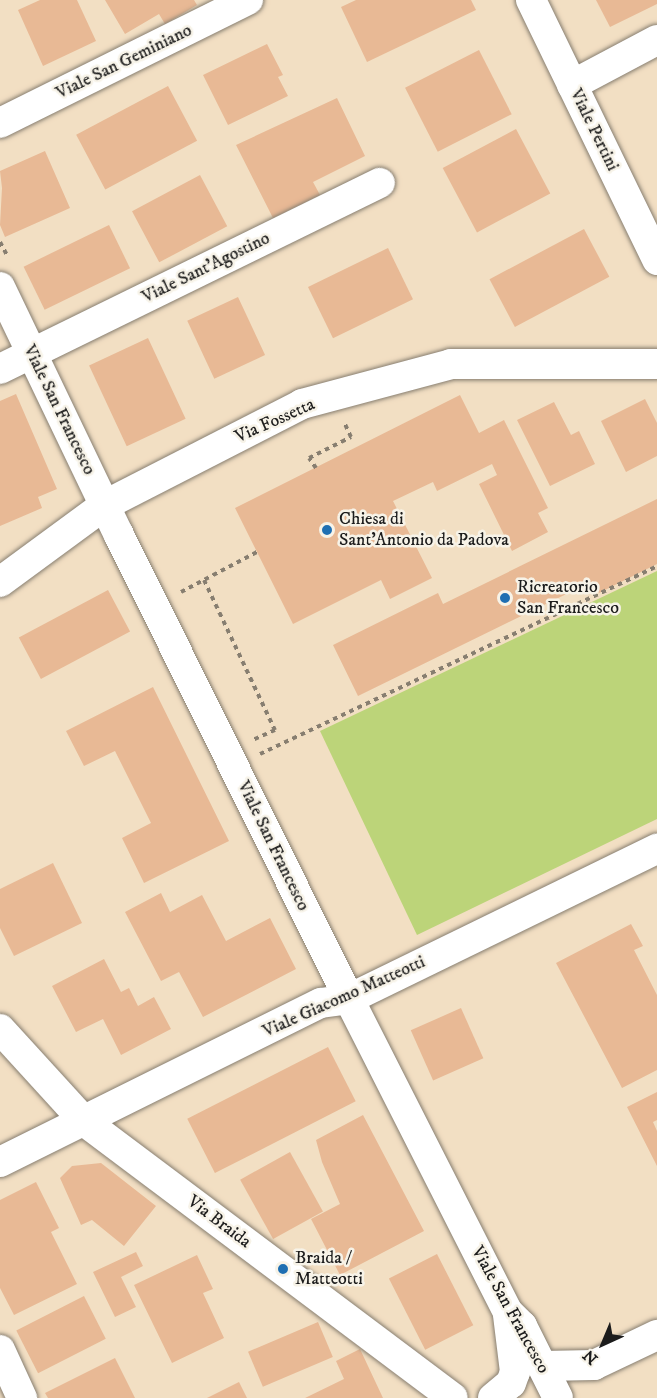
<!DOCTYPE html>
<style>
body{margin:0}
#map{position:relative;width:657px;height:1398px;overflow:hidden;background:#f2dfc3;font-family:"IM FELL DW Pica",serif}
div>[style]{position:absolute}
.green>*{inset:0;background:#bcd479}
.building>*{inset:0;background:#e8b995;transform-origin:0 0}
.path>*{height:4px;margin-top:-2px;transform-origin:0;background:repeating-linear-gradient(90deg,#877e70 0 4.5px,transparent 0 9px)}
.roads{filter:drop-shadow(0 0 2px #877e70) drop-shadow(0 0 2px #877e70)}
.minor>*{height:30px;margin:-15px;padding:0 15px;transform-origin:15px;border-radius:15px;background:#fff}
.dots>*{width:16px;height:16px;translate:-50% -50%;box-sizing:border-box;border:3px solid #f7f3e8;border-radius:50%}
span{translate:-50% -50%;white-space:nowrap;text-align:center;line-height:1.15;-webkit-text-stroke:5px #f7f3e8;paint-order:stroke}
.street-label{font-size:18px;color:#1c1c1c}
.poi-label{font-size:18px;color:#1c1c1c}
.left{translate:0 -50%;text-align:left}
.north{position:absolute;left:573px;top:1314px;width:60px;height:60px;-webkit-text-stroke:4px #f7f3e8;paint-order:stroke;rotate:224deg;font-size:16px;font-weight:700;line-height:24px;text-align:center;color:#1c1c1c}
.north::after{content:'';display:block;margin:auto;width:21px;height:27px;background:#1c1c1c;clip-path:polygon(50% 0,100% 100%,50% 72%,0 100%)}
</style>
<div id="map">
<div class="green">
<div style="clip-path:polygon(657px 571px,657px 819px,417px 935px,320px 731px)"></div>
</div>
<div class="building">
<div style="clip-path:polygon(40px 0,77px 0,96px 41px,43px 66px,18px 10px)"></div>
<div style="clip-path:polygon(105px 0,194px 0,197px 5px,165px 24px,159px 14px,125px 34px)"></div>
<div style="clip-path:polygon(356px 0,471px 0,476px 10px,367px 62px,341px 7px)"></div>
<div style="clip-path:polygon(596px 0,657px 0,657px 4px,610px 27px)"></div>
<div style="clip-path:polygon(267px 44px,283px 75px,278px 77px,288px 96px,228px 125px,203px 75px)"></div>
<div style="left:479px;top:50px;width:72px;height:83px;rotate:63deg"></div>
<div style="left:168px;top:86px;width:62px;height:104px;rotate:62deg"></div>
<div style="clip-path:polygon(337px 98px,365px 156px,313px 182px,320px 195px,273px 218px,236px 145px)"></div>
<div style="left:516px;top:129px;width:73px;height:83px;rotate:62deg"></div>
<div style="clip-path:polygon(45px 151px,70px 208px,5px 237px,0 225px,2px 188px,0 171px)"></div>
<div style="left:200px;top:175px;width:58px;height:77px;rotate:62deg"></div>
<div style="left:109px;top:225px;width:48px;height:95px;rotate:64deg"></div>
<div style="left:584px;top:229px;width:54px;height:107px;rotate:62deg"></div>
<div style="left:388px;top:248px;width:57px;height:89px;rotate:64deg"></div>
<div style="left:238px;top:297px;width:64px;height:56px;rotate:65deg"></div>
<div style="left:148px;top:338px;width:89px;height:65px;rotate:65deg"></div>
<div style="clip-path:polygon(16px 394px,57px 489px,38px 497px,42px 508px,0 526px,0 401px)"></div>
<div style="clip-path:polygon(460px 395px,479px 433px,504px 420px,548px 508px,538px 513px,548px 532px,512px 551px,479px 484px,497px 475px,492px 464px,437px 491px,433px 482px,393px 501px,432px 578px,390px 599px,381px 580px,293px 624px,235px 508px)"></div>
<div style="clip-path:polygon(645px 399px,657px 423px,657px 456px,626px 472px,601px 421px)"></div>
<div style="clip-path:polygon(554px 402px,571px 435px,579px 431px,595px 464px,550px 486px,517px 420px)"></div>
<div style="clip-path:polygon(657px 499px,657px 564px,599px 593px,593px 581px,358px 696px,333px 645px,438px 593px,443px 604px)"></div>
<div style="left:108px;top:590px;width:47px;height:101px;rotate:62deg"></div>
<div style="clip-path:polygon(153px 687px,229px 841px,144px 883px,122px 838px,151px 823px,115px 751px,84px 766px,66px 731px)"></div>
<div style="clip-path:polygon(53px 863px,82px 923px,14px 956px,0 928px,0 889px)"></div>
<div style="clip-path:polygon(161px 893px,170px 912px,202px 895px,226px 941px,270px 918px,296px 969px,203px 1017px,179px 972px,161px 981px,125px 912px)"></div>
<div style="clip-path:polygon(631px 924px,643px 946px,634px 950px,657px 995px,657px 1070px,622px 1088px,556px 963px)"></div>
<div style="clip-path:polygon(104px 959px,121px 992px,129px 988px,138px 1006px,154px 997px,171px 1029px,121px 1055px,103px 1019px,76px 1032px,52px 986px)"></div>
<div style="left:461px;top:1008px;width:55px;height:55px;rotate:66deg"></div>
<div style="left:328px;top:1047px;width:61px;height:158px;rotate:63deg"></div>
<div style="clip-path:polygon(657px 1092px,657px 1120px,653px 1122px,657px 1131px,657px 1166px,627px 1107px)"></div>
<div style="clip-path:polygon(363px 1115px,424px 1231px,340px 1275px,311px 1219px,340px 1204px,322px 1162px,316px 1140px)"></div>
<div style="left:290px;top:1152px;width:68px;height:57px;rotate:61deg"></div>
<div style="clip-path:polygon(101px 1163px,156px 1206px,124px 1246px,92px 1220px,81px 1225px,60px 1178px,72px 1166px)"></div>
<div style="clip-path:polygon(36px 1182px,59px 1228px,51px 1232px,77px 1284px,14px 1315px,0 1288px,0 1200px)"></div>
<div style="clip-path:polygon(136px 1252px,143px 1266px,121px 1277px,136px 1307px,115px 1317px,93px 1272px)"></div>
<div style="left:437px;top:1254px;width:80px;height:54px;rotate:63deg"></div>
<div style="clip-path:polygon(197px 1255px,213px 1289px,203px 1293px,224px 1338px,172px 1363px,134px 1285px)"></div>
<div style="left:84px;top:1296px;width:48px;height:76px;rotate:63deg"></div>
<div style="left:318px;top:1322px;width:38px;height:76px;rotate:67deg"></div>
<div style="clip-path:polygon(360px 1349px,383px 1398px,305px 1398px,344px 1379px,336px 1361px)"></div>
<div style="clip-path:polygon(115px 1358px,135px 1398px,48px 1398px,45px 1393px)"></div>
<div style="clip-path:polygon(239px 1382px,247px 1398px,207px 1398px)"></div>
</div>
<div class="path">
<div style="left:0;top:242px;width:17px;rotate:62deg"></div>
<div style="left:316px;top:468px;width:12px;rotate:-125deg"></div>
<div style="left:309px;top:458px;width:47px;rotate:-26.6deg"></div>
<div style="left:351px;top:437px;width:14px;rotate:-115deg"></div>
<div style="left:204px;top:580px;width:166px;rotate:64.7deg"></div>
<div style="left:275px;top:730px;width:24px;rotate:156deg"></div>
<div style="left:181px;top:592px;width:86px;rotate:-27.8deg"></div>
<div style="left:260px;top:754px;width:439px;rotate:-25.3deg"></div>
</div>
<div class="roads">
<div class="minor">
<div style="left:531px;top:0;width:289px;rotate:64.1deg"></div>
<div style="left:572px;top:85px;width:96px;rotate:-27.9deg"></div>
<div style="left:0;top:123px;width:277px;rotate:-26.4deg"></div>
<div style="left:0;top:287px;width:275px;rotate:64.4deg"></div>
<div style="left:119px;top:535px;width:518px;rotate:63.63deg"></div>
<div style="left:349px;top:999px;width:351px;rotate:63.1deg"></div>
<div style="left:508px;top:1312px;width:20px;rotate:45deg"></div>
<div style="left:522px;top:1326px;width:80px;rotate:63.4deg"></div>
<div style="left:0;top:369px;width:423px;rotate:-26.1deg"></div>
<div style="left:0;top:582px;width:130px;rotate:-36.3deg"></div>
<div style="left:105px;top:505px;width:221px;rotate:-27.1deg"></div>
<div style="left:302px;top:404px;width:154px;rotate:-15deg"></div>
<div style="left:451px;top:364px;width:206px"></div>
<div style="left:0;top:1029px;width:125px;rotate:47.6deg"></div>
<div style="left:84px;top:1121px;width:461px;rotate:36.9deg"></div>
<div style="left:0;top:1162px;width:358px;rotate:-26.4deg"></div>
<div style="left:321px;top:1003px;width:28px;rotate:-8deg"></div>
<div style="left:349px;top:999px;width:343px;rotate:-26deg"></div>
<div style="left:0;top:1350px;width:53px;rotate:65.4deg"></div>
<div style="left:543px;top:1366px;width:51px;rotate:-1.1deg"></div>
<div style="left:594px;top:1365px;width:70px;rotate:-25.5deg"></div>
<div style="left:493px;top:1398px;width:23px;rotate:-40deg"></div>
<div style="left:511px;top:1383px;width:12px;rotate:-70deg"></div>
<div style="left:515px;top:1372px;width:57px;rotate:-97deg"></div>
</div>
</div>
<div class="dots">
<div style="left:327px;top:530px;background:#1f6fb2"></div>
<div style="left:505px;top:598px;background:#1f6fb2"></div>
<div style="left:283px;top:1269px;background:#1f6fb2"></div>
</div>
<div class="street-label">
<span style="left:124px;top:62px;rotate:-26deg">Viale San Geminiano</span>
<span style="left:594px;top:130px;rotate:64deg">Viale Pertini</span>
<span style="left:206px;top:268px;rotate:-26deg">Viale Sant'Agostino</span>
<span style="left:59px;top:410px;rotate:64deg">Viale San Francesco</span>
<span style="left:275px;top:421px;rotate:-24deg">Via Fossetta</span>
<span style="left:273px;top:846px;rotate:64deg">Viale San Francesco</span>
<span style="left:344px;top:997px;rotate:-24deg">Viale Giacomo Matteotti</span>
<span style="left:219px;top:1222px;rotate:37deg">Via Braida</span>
<span style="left:510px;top:1310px;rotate:61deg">Viale San Francesco</span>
</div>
<div class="poi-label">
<span class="left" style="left:339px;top:530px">Chiesa di<br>Sant'Antonio da Padova</span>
<span class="left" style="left:517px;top:598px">Ricreatorio<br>San Francesco</span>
<span class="left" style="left:295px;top:1269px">Braida /<br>Matteotti</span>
</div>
<div class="north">N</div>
</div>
